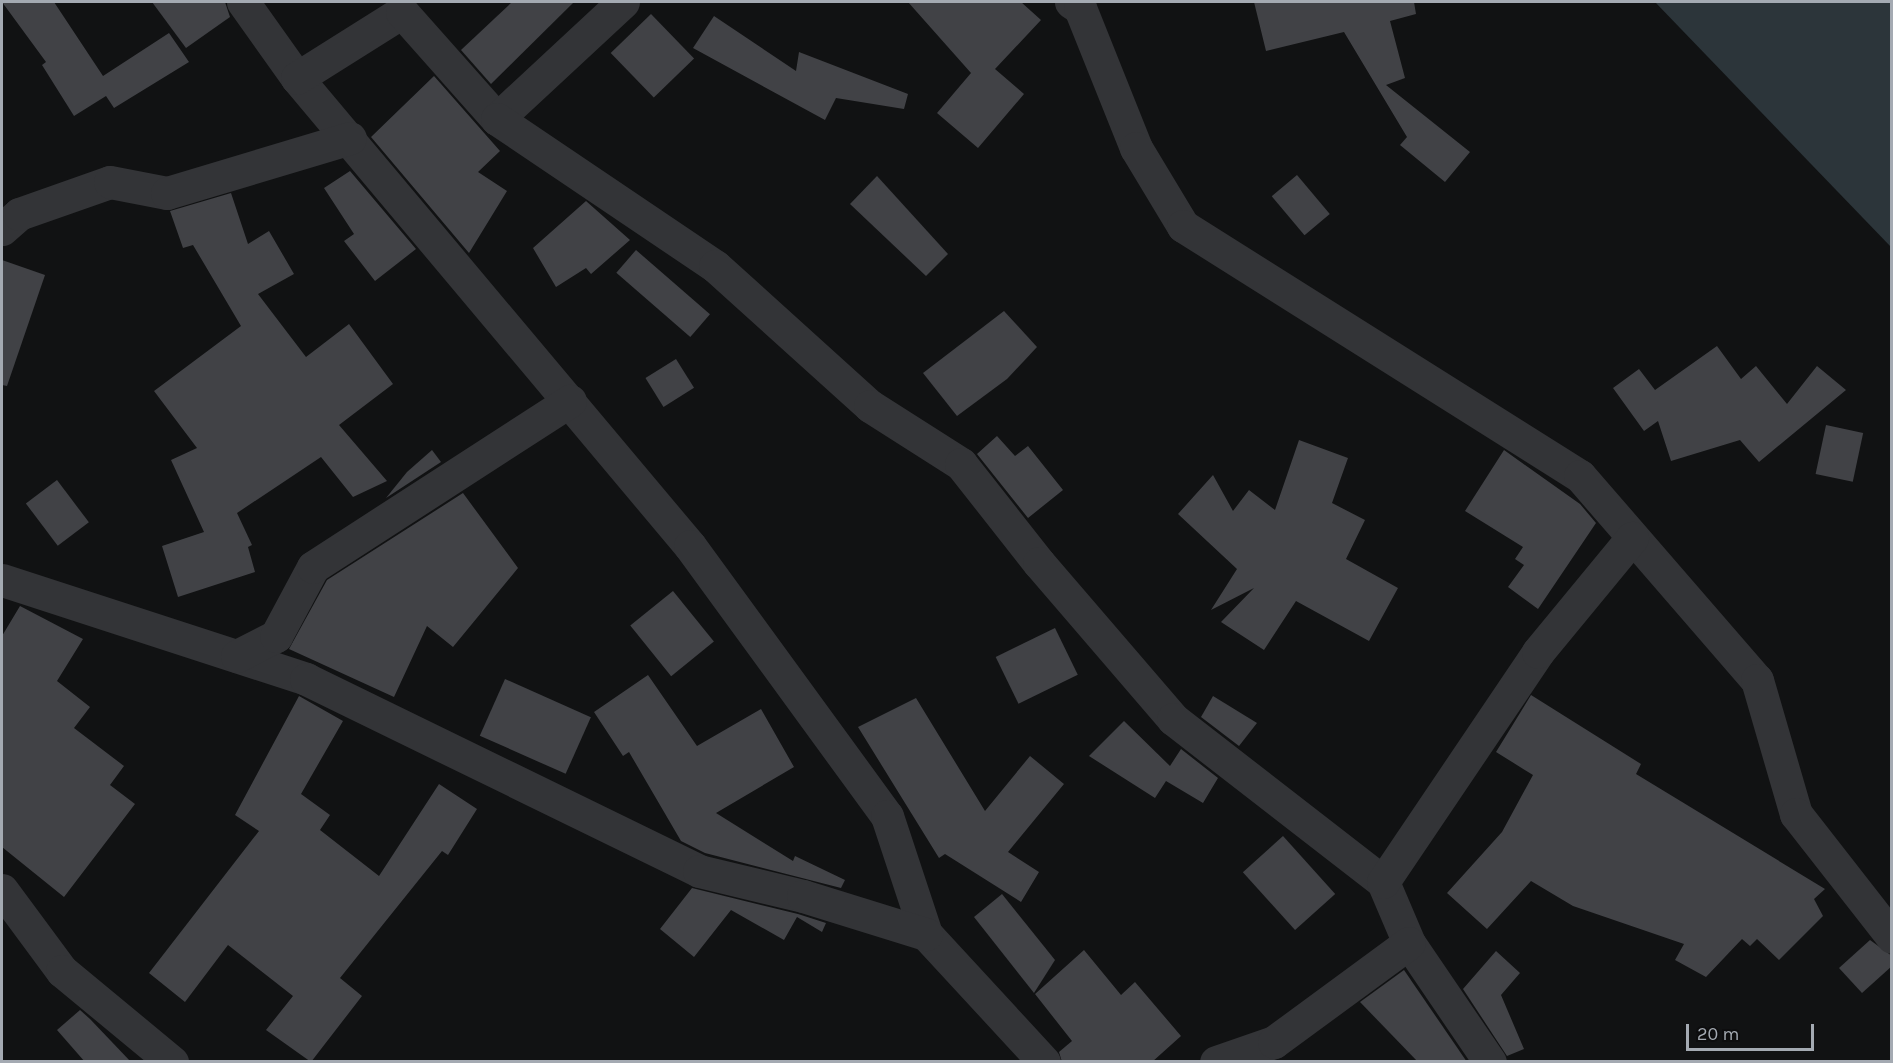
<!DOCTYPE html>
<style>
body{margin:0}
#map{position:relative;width:1893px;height:1063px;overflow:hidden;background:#111213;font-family:Karla,sans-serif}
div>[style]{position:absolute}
.water>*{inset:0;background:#2c353a}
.building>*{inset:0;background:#414246;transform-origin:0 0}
.minor>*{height:33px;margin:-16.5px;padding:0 16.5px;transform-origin:16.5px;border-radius:16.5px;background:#333437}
span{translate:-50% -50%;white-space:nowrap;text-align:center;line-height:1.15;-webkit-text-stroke:4.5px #0d0d0e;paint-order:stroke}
.frame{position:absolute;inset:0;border:3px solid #a4aab2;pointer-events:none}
.scale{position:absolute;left:1686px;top:1024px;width:128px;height:27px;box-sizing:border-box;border:3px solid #a4aab2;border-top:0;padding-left:8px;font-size:18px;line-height:21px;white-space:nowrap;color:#a4aab2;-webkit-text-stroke:4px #0d0d0e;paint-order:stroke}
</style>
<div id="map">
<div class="water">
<div style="clip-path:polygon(1655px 2px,1891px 2px,1891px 247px)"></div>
</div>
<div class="building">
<div style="clip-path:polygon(2px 2px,54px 2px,103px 76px,169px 33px,189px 62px,114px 108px,106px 96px,74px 116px,42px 65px,46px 62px)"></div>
<div style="clip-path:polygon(152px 2px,225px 2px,230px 17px,186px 48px)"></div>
<div style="clip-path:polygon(512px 2px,574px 2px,491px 84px,461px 50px)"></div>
<div style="clip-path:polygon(908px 2px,1021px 2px,1041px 20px,995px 69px,1024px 94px,978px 148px,937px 113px,971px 73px)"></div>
<div style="clip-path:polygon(1254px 2px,1414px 2px,1416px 14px,1390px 21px,1405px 78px,1386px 85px,1470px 152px,1445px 182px,1400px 145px,1407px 137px,1344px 32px,1266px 51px)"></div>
<div style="left:651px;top:14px;width:62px;height:56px;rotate:46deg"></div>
<div style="clip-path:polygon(714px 16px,796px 71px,799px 52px,908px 94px,904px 109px,836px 98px,825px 120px,693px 48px)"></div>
<div style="clip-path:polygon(434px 76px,500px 151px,478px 172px,507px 191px,469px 253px,371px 137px)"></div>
<div style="clip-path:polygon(350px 171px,416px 249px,375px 281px,344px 241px,354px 234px,324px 188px)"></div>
<div style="left:1297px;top:175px;width:51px;height:33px;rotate:50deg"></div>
<div style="clip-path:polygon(877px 176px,948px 254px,926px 276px,850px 204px)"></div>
<div style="clip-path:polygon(231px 193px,248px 244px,269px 231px,294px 274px,258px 294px,306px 357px,349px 324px,393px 384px,339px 425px,387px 481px,353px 497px,321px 457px,237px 513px,252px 545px,248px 547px,255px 572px,178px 597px,162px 546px,204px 532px,171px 460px,197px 448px,154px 391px,241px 326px,193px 245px,183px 248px,170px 211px)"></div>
<div style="clip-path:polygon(586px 201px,630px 240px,591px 274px,586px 268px,556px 287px,533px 248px)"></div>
<div style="left:636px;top:250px;width:98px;height:30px;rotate:41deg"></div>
<div style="clip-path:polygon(2px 260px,45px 275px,7px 386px,2px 385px)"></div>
<div style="clip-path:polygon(1004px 311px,1037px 347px,1007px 379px,957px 416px,923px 373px)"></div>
<div style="clip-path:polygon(1717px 346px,1741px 379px,1756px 366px,1787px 404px,1817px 366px,1846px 390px,1759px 462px,1740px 440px,1671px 461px,1658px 421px,1644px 431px,1613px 388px,1639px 369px,1655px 390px)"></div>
<div style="left:676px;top:359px;width:34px;height:36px;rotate:58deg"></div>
<div style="left:1826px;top:425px;width:38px;height:50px;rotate:12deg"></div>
<div style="clip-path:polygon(997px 436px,1015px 456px,1028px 446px,1063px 490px,1028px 518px,977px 454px)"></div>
<div style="clip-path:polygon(1299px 440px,1348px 458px,1332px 503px,1365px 520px,1346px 559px,1398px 588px,1369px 641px,1296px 601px,1264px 650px,1221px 622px,1254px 588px,1211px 610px,1237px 569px,1178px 514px,1213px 475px,1233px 511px,1249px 490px,1275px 510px)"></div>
<div style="clip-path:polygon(432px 450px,441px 462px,386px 498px,407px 472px)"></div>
<div style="clip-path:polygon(1504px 450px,1580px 504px,1596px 523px,1538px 609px,1508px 587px,1524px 565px,1515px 559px,1523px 547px,1465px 511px)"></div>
<div style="left:57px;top:480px;width:53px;height:39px;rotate:53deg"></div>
<div style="clip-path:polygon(463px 493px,518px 568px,453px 647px,427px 626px,394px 697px,289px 649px,327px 580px)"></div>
<div style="left:673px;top:591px;width:65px;height:55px;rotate:51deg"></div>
<div style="clip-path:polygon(20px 606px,83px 639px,57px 681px,90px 707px,74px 728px,124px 766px,110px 785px,135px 804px,64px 897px,2px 847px,2px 636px)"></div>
<div style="left:1055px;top:628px;width:52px;height:66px;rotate:64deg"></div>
<div style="clip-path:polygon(648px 675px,697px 746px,761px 709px,794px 767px,716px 813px,793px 861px,795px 856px,845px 880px,841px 888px,705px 853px,681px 841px,629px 752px,623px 756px,594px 712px)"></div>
<div style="left:505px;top:679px;width:94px;height:62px;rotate:24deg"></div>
<div style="clip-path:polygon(1531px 695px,1641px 764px,1636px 774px,1825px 889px,1814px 899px,1823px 916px,1779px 960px,1757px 939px,1750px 946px,1742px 939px,1706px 977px,1675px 960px,1684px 944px,1573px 906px,1531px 881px,1487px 929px,1447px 893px,1502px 832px,1533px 775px,1496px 752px)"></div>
<div style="clip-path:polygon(299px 696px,343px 721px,301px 794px,330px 815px,320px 830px,379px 876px,439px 784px,477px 809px,448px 855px,442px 851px,340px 978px,362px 996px,311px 1062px,266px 1030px,293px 996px,228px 945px,185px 1002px,149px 973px,259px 831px,235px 815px)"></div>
<div style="clip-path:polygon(1213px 696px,1257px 723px,1239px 746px,1201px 717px)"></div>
<div style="clip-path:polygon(916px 698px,985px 811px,1030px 756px,1064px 784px,1008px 852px,1039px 872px,1021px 902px,945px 854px,939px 858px,858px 727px)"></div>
<div style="clip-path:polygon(1124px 721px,1170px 766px,1181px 749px,1218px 778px,1203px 803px,1166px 781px,1155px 798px,1089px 756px)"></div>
<div style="left:1283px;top:836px;width:78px;height:54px;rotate:48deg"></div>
<div style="clip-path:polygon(692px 888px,798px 914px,826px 923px,822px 932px,797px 917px,784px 940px,731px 910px,694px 957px,660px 929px)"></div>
<div style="clip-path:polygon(1002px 894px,1055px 960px,1034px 993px,974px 917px)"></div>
<div style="clip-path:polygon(1870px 940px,1892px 956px,1892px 966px,1862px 993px,1839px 968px)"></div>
<div style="clip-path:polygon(1084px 950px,1121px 995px,1135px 982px,1181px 1036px,1152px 1062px,1062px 1062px,1059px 1052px,1072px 1041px,1035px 994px)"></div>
<div style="clip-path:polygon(1496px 951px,1520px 973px,1501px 995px,1524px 1049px,1507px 1056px,1463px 989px)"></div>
<div style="clip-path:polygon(1404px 970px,1467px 1062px,1418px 1062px,1360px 1002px)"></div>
<div style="clip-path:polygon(80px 1010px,90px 1019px,131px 1062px,85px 1062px,57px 1030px)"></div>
</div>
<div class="minor">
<div style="left:243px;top:2px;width:93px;rotate:54.6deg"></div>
<div style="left:297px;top:78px;width:611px;rotate:49.98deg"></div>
<div style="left:690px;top:546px;width:334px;rotate:53.9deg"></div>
<div style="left:887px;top:816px;width:124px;rotate:71.7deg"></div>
<div style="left:926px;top:934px;width:174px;rotate:47.3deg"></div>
<div style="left:1071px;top:2px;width:11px;rotate:34deg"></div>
<div style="left:1080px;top:8px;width:151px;rotate:68.2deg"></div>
<div style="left:1136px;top:148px;width:91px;rotate:58.9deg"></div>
<div style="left:1183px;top:226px;width:469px;rotate:32.2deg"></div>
<div style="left:1580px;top:476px;width:270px;rotate:49.1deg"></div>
<div style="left:1757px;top:680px;width:140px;rotate:73.8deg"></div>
<div style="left:1796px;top:814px;width:156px;rotate:52deg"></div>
<div style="left:297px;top:78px;width:124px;rotate:-32.2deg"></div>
<div style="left:402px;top:12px;width:143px;rotate:48.4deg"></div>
<div style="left:497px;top:119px;width:172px;rotate:-42.9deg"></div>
<div style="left:497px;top:119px;width:263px;rotate:34deg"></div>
<div style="left:715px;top:266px;width:209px;rotate:42.1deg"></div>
<div style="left:870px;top:406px;width:108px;rotate:32.5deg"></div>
<div style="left:961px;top:464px;width:126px;rotate:51.8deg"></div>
<div style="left:1039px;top:563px;width:206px;rotate:49.3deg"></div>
<div style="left:1173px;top:719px;width:266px;rotate:37.8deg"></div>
<div style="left:1383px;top:882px;width:66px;rotate:66.9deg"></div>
<div style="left:1409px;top:943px;width:144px;rotate:55.8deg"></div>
<div style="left:2px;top:229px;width:23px;rotate:-41deg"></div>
<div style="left:19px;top:214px;width:96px;rotate:-19.4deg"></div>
<div style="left:110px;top:182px;width:58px;rotate:10.9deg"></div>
<div style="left:167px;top:193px;width:191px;rotate:-16.7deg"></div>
<div style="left:2px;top:580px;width:320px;rotate:18deg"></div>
<div style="left:306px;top:679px;width:437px;rotate:26deg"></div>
<div style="left:699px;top:871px;width:107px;rotate:13.5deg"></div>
<div style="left:803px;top:896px;width:129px;rotate:17.2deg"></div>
<div style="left:237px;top:656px;width:44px;rotate:-27.1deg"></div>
<div style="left:276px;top:636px;width:78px;rotate:-61.8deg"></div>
<div style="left:313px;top:567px;width:306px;rotate:-32.9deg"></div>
<div style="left:1383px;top:882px;width:277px;rotate:-56deg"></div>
<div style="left:1538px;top:652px;width:148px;rotate:-50.5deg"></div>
<div style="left:2px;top:890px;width:101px;rotate:53.5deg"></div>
<div style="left:62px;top:971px;width:143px;rotate:39.6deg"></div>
<div style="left:1216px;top:1062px;width:61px;rotate:-19deg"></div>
<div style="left:1274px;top:1042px;width:167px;rotate:-36.3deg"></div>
</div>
<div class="frame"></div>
<div class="scale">20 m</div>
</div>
